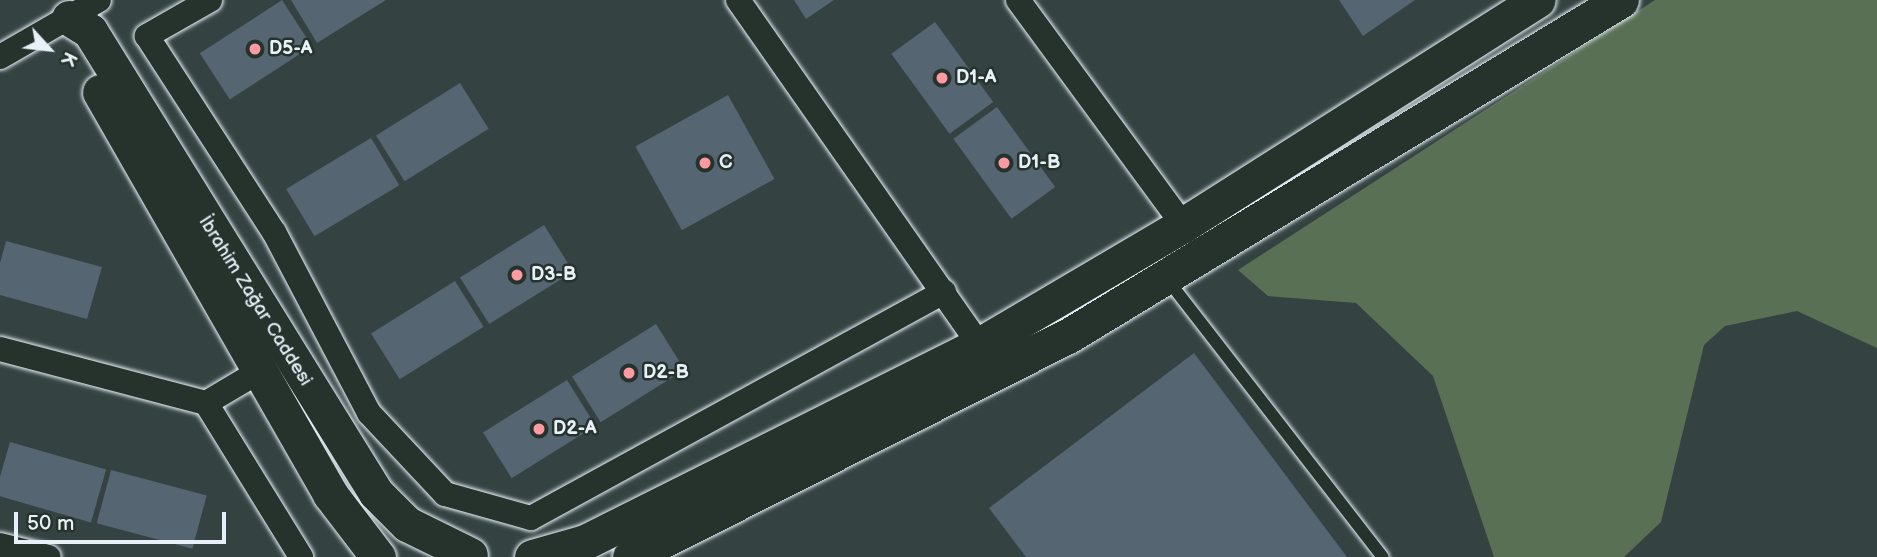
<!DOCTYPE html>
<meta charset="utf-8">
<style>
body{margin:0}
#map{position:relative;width:1877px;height:557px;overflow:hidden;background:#344242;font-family:"Balsamiq Sans",sans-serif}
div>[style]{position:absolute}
.green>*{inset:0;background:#597054}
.building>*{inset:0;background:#556572;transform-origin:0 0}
.roads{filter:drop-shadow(0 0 2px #e8f1f8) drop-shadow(0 0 2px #e8f1f8)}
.lane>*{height:12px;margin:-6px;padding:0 6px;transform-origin:6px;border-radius:6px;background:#26332d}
.street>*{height:24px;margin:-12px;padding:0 12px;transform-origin:12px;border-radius:12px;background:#26332d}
.secondary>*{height:35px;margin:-17.5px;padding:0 17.5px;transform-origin:17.5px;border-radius:17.5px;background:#26332d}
.dots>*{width:19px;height:19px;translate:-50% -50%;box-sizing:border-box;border:4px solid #26332d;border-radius:50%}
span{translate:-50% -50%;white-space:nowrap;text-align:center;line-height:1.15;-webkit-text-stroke:5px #26332d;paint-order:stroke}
.poi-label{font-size:19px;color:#e8f1f8;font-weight:700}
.left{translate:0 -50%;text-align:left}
.street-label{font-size:19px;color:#e8f1f8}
.north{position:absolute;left:14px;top:14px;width:70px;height:70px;-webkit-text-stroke:5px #26332d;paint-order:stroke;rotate:117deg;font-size:19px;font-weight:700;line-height:28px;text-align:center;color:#e8f1f8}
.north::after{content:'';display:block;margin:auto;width:24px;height:32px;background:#e8f1f8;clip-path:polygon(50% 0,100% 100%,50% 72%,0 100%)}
.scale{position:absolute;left:14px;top:512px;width:212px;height:32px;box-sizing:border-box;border:4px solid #e8f1f8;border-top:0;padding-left:9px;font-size:21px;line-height:24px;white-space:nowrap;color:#e8f1f8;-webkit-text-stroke:5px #26332d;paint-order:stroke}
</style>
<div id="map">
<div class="green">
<div style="clip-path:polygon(1655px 0,1877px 0,1877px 348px,1797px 311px,1725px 326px,1704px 345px,1661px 522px,1624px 557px,1494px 557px,1433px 376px,1356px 303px,1268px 296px,1238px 270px)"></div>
</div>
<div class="building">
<div style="left:282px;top:0;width:55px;height:98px;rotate:57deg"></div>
<div style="clip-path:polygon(291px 0,386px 0,317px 43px)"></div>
<div style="clip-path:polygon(794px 0,834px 0,806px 19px)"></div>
<div style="clip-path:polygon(1339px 0,1415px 0,1363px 36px)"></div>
<div style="left:935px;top:22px;width:99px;height:54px;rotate:54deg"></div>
<div style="left:460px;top:83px;width:54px;height:99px;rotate:58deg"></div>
<div style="left:728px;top:95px;width:96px;height:106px;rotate:61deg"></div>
<div style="left:997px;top:107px;width:99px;height:54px;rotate:54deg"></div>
<div style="left:371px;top:138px;width:55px;height:99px;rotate:59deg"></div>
<div style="left:544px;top:225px;width:55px;height:99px;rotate:58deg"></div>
<div style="clip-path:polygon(6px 241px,102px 267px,87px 319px,0 295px,0 263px)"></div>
<div style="left:455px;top:281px;width:54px;height:99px;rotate:58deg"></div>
<div style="left:656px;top:324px;width:54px;height:99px;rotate:58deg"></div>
<div style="clip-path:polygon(1194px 353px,1347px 557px,1026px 557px,989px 508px)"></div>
<div style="left:567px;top:380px;width:54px;height:99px;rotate:58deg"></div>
<div style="left:10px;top:442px;width:100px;height:55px;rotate:16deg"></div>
<div style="left:111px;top:470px;width:99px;height:55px;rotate:15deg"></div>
</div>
<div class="roads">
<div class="lane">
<div style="left:1167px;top:279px;width:352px;rotate:52.2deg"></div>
</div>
<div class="street">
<div style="left:210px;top:0;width:73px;rotate:150.3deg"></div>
<div style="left:147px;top:36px;width:234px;rotate:57.1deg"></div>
<div style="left:274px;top:232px;width:204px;rotate:62.3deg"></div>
<div style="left:369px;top:413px;width:111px;rotate:46.8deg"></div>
<div style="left:445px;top:494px;width:89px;rotate:15.6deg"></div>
<div style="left:531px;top:518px;width:471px;rotate:-28.7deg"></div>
<div style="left:738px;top:0;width:437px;rotate:55deg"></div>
<div style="left:1018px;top:0;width:279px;rotate:53.7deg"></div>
<div style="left:0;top:57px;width:114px;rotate:-29.9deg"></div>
<div style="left:0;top:349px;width:213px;rotate:14.7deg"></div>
<div style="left:206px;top:403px;width:181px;rotate:58.3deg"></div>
<div style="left:206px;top:403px;width:63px;rotate:-30.7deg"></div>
<div style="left:0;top:545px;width:50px;rotate:13.8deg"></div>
</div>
<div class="secondary">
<div style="left:69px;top:18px;width:25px;rotate:32deg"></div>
<div style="left:90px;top:31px;width:543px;rotate:58.24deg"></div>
<div style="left:376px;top:493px;width:44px;rotate:45deg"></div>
<div style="left:407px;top:524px;width:70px;rotate:26.2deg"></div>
<div style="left:100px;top:92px;width:463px;rotate:60.2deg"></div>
<div style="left:330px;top:494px;width:79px;rotate:52.7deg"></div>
<div style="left:532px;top:557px;width:55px;rotate:-15.8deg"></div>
<div style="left:585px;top:542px;width:443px;rotate:-26.6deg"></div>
<div style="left:981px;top:344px;width:234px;rotate:-30.5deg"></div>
<div style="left:1183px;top:225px;width:420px;rotate:-32.4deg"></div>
<div style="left:630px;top:557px;width:491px;rotate:-26.8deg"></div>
<div style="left:1068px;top:336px;width:647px;rotate:-31.28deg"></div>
</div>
</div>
<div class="dots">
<div style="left:255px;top:49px;background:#ff9aa2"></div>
<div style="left:942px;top:78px;background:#ff9aa2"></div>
<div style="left:705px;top:163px;background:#ff9aa2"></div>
<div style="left:1004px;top:163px;background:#ff9aa2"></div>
<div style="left:517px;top:275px;background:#ff9aa2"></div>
<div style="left:629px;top:373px;background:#ff9aa2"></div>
<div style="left:539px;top:429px;background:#ff9aa2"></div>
</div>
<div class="poi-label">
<span class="left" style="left:269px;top:49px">D5-A</span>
<span class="left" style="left:956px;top:78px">D1-A</span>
<span class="left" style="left:719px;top:163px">C</span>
<span class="left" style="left:1018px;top:163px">D1-B</span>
<span class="left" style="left:531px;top:275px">D3-B</span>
<span class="left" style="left:643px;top:373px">D2-B</span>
<span class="left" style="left:553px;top:429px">D2-A</span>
</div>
<div class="street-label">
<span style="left:255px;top:301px;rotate:58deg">İbrahim Zağar Caddesi</span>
</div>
<div class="north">K</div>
<div class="scale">50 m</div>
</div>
